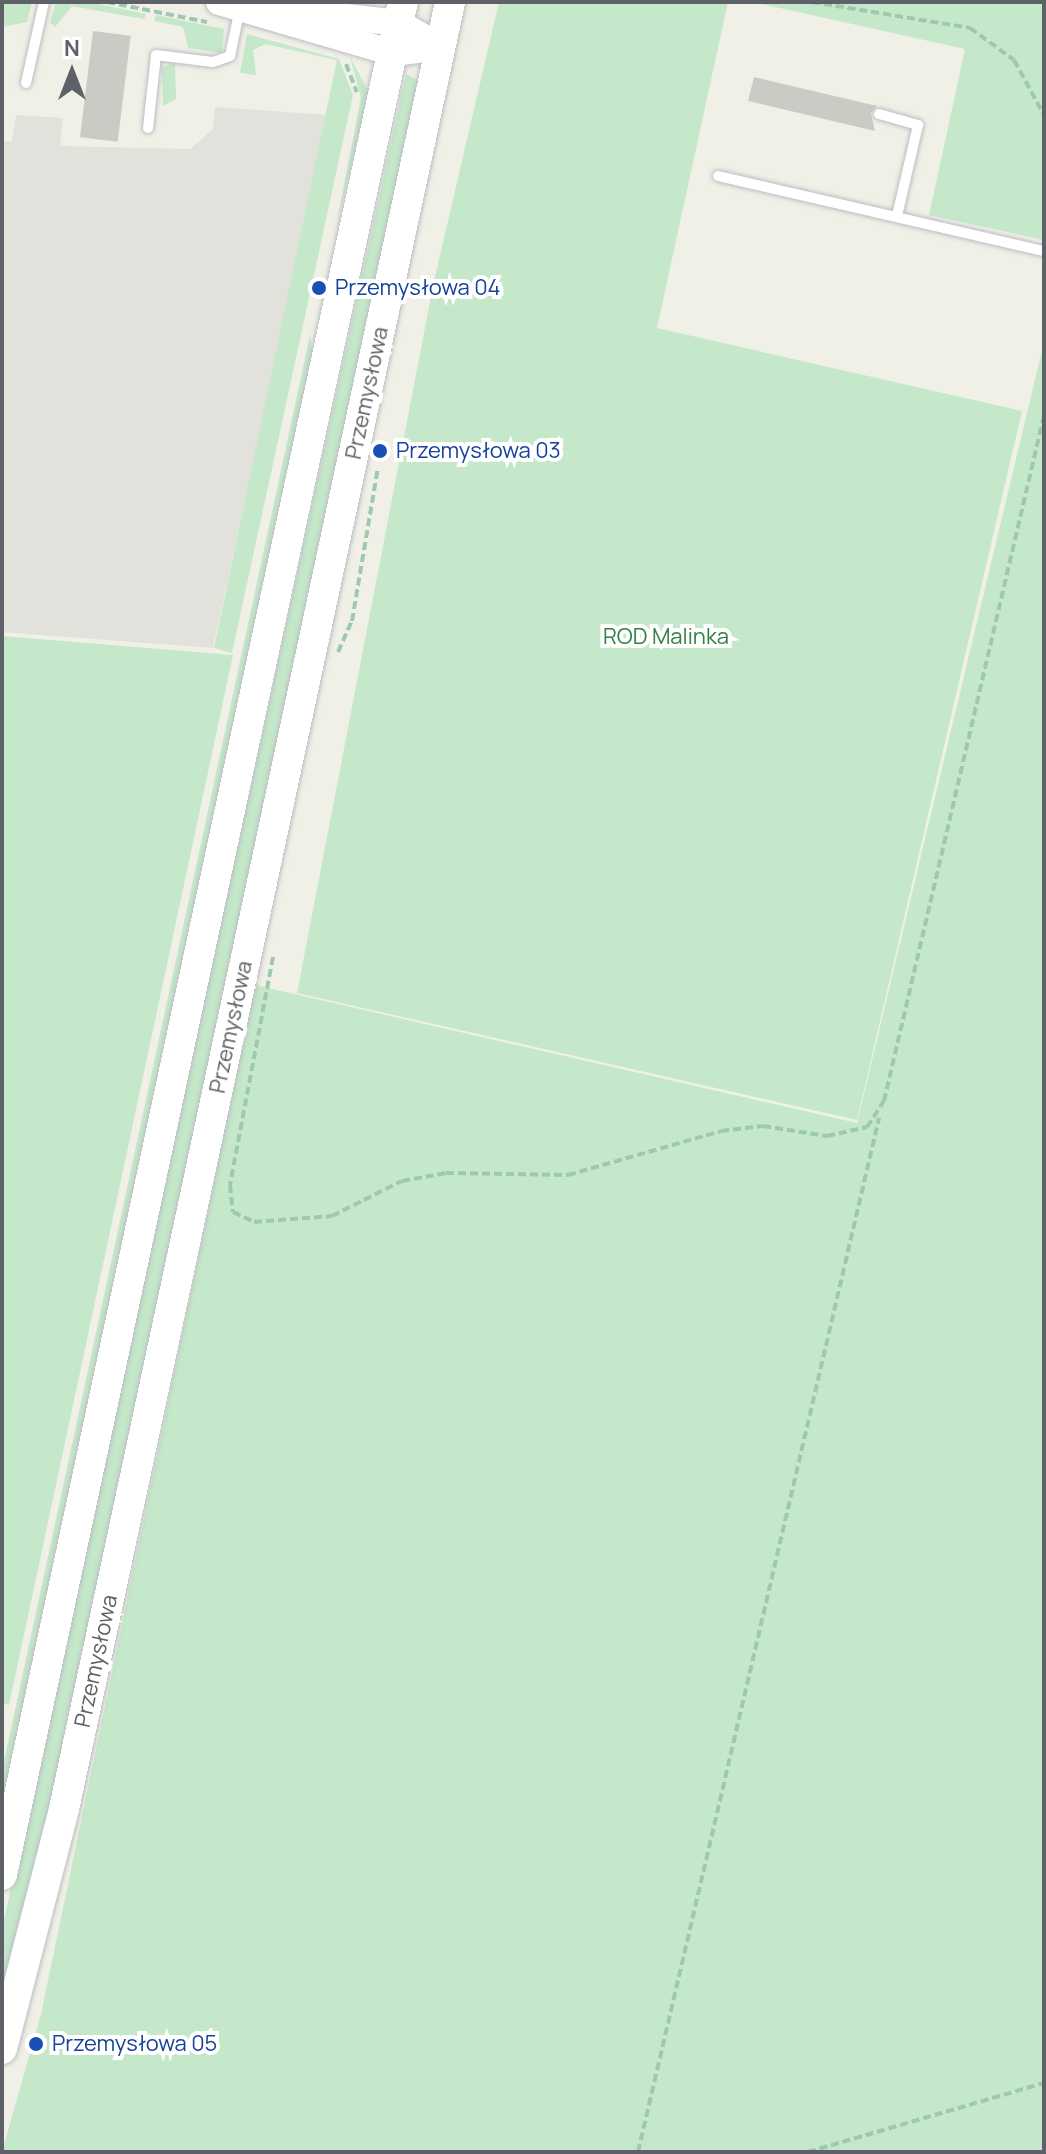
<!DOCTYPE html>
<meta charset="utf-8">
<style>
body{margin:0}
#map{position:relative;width:1046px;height:2154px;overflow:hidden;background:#f1f0e7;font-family:Manrope,sans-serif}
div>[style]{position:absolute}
.industrial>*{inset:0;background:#e2e1db}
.green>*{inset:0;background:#c4e8c9}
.building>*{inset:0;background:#cccac4;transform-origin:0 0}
.path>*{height:4px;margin-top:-2px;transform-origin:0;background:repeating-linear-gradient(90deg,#9dc9af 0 8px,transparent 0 12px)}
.roads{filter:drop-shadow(0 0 2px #bbbdc2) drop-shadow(0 0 2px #bbbdc2)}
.service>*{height:10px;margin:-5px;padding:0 5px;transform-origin:5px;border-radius:5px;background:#fff}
.tertiary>*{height:26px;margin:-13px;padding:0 13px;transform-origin:13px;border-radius:13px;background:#fff}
.secondary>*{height:30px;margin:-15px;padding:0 15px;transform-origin:15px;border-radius:15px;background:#fff}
.dots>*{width:22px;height:22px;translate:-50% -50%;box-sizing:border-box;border:4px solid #fff;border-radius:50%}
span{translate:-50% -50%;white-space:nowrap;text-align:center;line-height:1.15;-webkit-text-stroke:8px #fff;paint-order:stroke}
.transit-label{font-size:22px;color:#164399}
.left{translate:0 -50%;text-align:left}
.street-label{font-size:22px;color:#5e6167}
.park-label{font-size:22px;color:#338242}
.frame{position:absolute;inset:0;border:4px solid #5e6167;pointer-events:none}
.north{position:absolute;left:32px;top:32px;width:80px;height:80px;-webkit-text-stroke:6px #fff;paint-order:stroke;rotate:0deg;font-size:22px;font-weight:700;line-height:32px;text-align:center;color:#5e6167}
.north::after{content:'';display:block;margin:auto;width:28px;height:36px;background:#5e6167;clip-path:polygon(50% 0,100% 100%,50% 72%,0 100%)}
</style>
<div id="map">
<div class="industrial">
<div style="clip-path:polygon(215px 107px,328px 115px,213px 648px,2px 632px,2px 141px,12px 141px,16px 115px,63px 118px,60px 146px,190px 149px,213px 129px)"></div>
</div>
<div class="green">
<div style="clip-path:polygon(2px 2px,32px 2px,27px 22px,2px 27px)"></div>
<div style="clip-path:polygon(56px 2px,90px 2px,146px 14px,144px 19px,72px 6px,55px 27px,50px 22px)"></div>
<div style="clip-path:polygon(499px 2px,728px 2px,657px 328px,1022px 411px,857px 1120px,297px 993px,434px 281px)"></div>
<div style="clip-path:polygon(753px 2px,1044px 2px,1044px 240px,929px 215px,965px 49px)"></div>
<div style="clip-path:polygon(156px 15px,224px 29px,222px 53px,188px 48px,183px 27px,154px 21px)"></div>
<div style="clip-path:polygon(247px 34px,339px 59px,353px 95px,232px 653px,214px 648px,337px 60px,265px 44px,253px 50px,256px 75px,240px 73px)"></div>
<div style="clip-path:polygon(350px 57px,369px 92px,336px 227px,361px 98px)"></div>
<div style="clip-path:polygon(175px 62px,176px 99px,163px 106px,162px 68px)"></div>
<div style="clip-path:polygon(406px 74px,418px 80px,50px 1810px,2px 2006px,2px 1930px)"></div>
<div style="clip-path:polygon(310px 335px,313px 355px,2px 1810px,2px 1771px)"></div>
<div style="clip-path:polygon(1044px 342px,1044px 2152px,2px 2152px,41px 2014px,255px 985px,857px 1123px)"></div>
<div style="clip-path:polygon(2px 636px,233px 655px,9px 1705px,2px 1703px)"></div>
</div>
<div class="building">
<div style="left:93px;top:31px;width:38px;height:107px;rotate:7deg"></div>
<div style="clip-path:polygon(754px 77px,877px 106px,871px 113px,875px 131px,748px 101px)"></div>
</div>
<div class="path">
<div style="left:107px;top:2px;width:102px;rotate:11.3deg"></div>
<div style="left:812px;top:2px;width:160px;rotate:9.3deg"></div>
<div style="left:970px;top:28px;width:54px;rotate:36deg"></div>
<div style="left:1014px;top:60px;width:63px;rotate:61.4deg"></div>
<div style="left:346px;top:64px;width:30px;rotate:69deg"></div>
<div style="left:338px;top:652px;width:34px;rotate:-66deg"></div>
<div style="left:352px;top:621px;width:155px;rotate:-80.4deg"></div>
<div style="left:273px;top:957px;width:232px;rotate:100.7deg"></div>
<div style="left:230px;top:1185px;width:27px;rotate:84deg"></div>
<div style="left:233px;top:1212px;width:23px;rotate:25deg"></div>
<div style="left:254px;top:1222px;width:78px;rotate:-4.4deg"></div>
<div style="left:332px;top:1216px;width:78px;rotate:-26.6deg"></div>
<div style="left:402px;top:1181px;width:45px;rotate:-10.3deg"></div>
<div style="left:446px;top:1173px;width:122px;rotate:0.9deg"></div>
<div style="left:568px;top:1175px;width:159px;rotate:-16deg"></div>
<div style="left:721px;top:1131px;width:42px;rotate:-6.8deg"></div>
<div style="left:763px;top:1126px;width:65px;rotate:8.9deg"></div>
<div style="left:827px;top:1136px;width:41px;rotate:-12.7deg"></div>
<div style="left:867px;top:1127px;width:31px;rotate:-57deg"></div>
<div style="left:884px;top:1101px;width:704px;rotate:-76.87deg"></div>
<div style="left:638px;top:2152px;width:1062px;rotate:-76.88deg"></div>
<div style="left:808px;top:2152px;width:246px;rotate:-16.3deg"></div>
</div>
<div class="roads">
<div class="service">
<div style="left:26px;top:83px;width:83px;rotate:-77.5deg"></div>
<div style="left:879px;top:114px;width:41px;rotate:15.8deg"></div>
<div style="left:918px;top:125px;width:93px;rotate:103deg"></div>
<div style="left:148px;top:128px;width:73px;rotate:-83.7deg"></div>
<div style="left:156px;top:55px;width:57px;rotate:7deg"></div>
<div style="left:213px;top:62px;width:18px;rotate:-19deg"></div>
<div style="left:230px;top:56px;width:49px;rotate:-78.2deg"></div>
<div style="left:718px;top:176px;width:335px;rotate:13deg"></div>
</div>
<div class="tertiary">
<div style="left:219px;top:2px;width:181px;rotate:16.3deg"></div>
<div style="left:393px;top:53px;width:48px;rotate:-7.1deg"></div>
<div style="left:276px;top:9px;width:124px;rotate:6.5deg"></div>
<div style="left:399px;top:23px;width:48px;rotate:29.7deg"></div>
</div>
<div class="secondary">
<div style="left:2px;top:1875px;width:1915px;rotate:-77.92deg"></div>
<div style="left:2px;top:2049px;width:248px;rotate:-75.5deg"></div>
<div style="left:64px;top:1809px;width:1848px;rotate:-77.94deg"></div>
</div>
</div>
<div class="dots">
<div style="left:319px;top:288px;background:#1a4fb4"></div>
<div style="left:380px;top:451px;background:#1a4fb4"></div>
<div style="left:36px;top:2044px;background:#1a4fb4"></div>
</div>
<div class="transit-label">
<span class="left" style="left:335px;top:288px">Przemysłowa 04</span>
<span class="left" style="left:396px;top:451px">Przemysłowa 03</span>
<span class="left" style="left:52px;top:2044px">Przemysłowa 05</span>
</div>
<div class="street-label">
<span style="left:367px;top:393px;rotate:-78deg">Przemysłowa</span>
<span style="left:231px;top:1027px;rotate:-78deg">Przemysłowa</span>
<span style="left:96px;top:1661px;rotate:-78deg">Przemysłowa</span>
</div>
<div class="park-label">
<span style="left:666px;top:637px">ROD Malinka</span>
</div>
<div class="frame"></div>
<div class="north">N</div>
</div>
